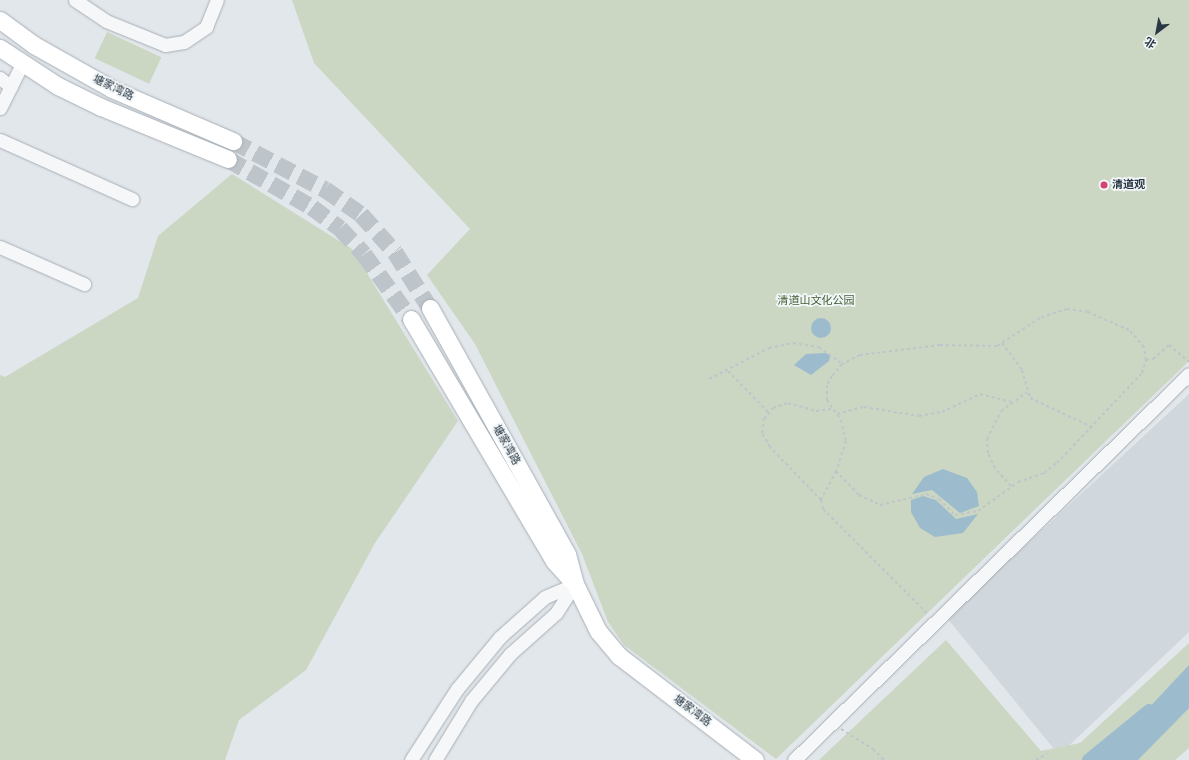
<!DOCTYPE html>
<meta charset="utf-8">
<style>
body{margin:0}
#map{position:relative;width:1189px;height:760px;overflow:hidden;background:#e2e7eb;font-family:"Fira Sans","Noto Sans SC",sans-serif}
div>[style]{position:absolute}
.built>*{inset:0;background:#d0d7dd}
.green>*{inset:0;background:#cbd6c3;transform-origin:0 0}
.water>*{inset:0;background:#9cbccd}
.round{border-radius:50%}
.canal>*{height:12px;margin:-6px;padding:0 6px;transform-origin:6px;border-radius:6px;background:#9cbccd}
.major-tunnel>*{height:17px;margin-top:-8.5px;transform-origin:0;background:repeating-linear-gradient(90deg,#bdc4ca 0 17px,transparent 0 25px)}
.path>*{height:2px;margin-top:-1px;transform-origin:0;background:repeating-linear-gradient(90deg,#c0c5ca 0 3px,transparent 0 6px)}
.roads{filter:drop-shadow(0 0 1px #a7afb6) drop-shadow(0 0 1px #a7afb6)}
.minor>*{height:13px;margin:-6.5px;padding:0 6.5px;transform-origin:6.5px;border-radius:6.5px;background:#f5f7f9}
.major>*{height:17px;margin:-8.5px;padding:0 8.5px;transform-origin:8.5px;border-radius:8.5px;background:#fff}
.dots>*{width:11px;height:11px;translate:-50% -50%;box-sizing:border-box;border:2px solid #f2f6f8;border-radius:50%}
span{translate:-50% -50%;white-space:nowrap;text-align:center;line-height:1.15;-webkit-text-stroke:3.5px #f2f6f8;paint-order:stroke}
.street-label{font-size:11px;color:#293844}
.poi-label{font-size:11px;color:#293844;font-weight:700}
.left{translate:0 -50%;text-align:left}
.park-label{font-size:11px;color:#456136}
.north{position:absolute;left:1137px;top:12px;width:40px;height:40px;-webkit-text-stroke:3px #f2f6f8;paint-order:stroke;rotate:212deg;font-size:11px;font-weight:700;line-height:16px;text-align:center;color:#293844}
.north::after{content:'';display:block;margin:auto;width:14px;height:18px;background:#293844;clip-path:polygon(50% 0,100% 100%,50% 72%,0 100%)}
</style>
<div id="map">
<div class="built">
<div style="clip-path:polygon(1189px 394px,1189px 632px,1059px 755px,947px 618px)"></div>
</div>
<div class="green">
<div style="clip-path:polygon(292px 0,1189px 0,1189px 361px,776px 759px,624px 645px,608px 622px,582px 554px,475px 344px,427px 275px,470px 229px,314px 63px)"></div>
<div style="left:107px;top:32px;width:60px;height:29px;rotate:25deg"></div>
<div style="clip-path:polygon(232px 174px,352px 249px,458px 421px,375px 543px,306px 670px,239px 720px,225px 760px,0 760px,0 375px,5px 377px,138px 298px,158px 236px)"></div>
<div style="clip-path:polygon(946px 640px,1041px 751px,1080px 743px,1189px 643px,1189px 748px,1175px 760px,819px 760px)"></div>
</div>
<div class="water">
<div class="round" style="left:811px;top:318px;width:20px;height:20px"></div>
<div style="clip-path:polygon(826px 353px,830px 356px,829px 361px,811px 375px,794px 365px,806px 354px)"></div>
<div style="clip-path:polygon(943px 469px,967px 478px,977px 492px,979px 506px,960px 513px,932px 490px,912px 494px,924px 477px)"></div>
<div style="clip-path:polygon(923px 496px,936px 500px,956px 519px,978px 514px,963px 533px,935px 537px,920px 528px,911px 512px,911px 500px)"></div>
<div style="clip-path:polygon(1189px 665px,1189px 708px,1138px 760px,1094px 760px,1114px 745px)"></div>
</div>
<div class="canal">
<div style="left:1088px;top:760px;width:79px;rotate:-39.3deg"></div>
</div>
<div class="major-tunnel">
<div style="left:233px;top:141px;width:104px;rotate:27.6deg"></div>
<div style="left:325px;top:189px;width:44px;rotate:34.8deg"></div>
<div style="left:361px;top:214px;width:51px;rotate:48.2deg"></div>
<div style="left:395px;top:252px;width:66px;rotate:58deg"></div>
<div style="left:228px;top:159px;width:97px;rotate:29.7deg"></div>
<div style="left:312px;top:207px;width:35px;rotate:37deg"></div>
<div style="left:340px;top:228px;width:35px;rotate:47deg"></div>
<div style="left:364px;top:254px;width:80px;rotate:54.1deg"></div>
</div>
<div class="path">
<div style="left:1002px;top:343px;width:34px;rotate:53deg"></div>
<div style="left:1022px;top:370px;width:29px;rotate:74deg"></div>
<div style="left:1030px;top:398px;width:68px;rotate:25.1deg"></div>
<div style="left:1146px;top:360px;width:7px;rotate:-8deg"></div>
<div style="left:1153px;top:359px;width:21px;rotate:-41deg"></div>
<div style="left:1169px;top:345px;width:26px;rotate:40deg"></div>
<div style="left:728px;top:371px;width:59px;rotate:45.7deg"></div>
<div style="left:709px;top:379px;width:68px;rotate:-27.3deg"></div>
<div style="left:769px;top:348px;width:25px;rotate:-12deg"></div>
<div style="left:793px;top:343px;width:26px;rotate:9deg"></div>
<div style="left:819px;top:347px;width:29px;rotate:36deg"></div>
<div style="left:837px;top:414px;width:28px;rotate:-15deg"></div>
<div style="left:864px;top:407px;width:56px;rotate:9.3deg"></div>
<div style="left:919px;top:416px;width:23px;rotate:-10deg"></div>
<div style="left:942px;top:412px;width:42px;rotate:-25.3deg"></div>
<div style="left:980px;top:394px;width:32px;rotate:14deg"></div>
<div style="left:836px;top:471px;width:33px;rotate:46deg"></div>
<div style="left:859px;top:495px;width:23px;rotate:25deg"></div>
<div style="left:880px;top:505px;width:47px;rotate:-13.4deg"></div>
<div style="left:926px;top:494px;width:14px;rotate:21deg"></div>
<div style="left:939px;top:499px;width:23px;rotate:45deg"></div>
<div style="left:955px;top:515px;width:23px;rotate:-10deg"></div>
<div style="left:978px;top:511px;width:49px;rotate:-35.9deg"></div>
<div style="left:1018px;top:482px;width:28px;rotate:-19deg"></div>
<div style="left:1044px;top:473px;width:16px;rotate:-38deg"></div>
<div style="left:1057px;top:463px;width:124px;rotate:-46.6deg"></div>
<div style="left:1142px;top:373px;width:14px;rotate:-73deg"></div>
<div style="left:1146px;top:360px;width:13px;rotate:-99deg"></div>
<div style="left:1144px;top:347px;width:23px;rotate:-131deg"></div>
<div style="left:1129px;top:330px;width:45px;rotate:-156.3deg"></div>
<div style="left:1088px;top:312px;width:21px;rotate:-172deg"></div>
<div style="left:1067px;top:309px;width:28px;rotate:162deg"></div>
<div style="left:1040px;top:318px;width:51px;rotate:146.9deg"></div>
<div style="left:997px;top:346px;width:57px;rotate:-179deg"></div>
<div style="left:940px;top:345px;width:81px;rotate:172.9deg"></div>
<div style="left:860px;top:355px;width:20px;rotate:153deg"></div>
<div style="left:842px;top:364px;width:16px;rotate:130deg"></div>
<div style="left:832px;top:376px;width:10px;rotate:119deg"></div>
<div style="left:827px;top:385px;width:15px;rotate:90deg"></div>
<div style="left:827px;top:400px;width:24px;rotate:55deg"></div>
<div style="left:841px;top:420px;width:22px;rotate:77deg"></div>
<div style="left:846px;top:441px;width:32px;rotate:108deg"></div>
<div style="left:836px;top:471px;width:33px;rotate:117deg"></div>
<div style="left:821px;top:500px;width:9px;rotate:77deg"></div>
<div style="left:823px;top:509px;width:147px;rotate:45deg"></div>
<div style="left:1011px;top:486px;width:24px;rotate:-132deg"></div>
<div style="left:995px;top:468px;width:17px;rotate:-115deg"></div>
<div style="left:988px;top:453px;width:14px;rotate:-94deg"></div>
<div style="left:987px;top:439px;width:31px;rotate:-63deg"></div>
<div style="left:1001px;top:411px;width:32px;rotate:-36deg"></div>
<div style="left:821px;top:500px;width:74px;rotate:-133.9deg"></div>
<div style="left:770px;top:447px;width:16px;rotate:-120deg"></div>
<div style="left:762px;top:433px;width:14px;rotate:-82deg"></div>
<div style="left:764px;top:419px;width:14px;rotate:-51deg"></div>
<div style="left:773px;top:408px;width:16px;rotate:-18deg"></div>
<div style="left:788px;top:403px;width:29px;rotate:16deg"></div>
<div style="left:816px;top:411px;width:15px;rotate:-8deg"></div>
<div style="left:841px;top:729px;width:38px;rotate:32deg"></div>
<div style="left:873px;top:749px;width:16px;rotate:45deg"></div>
<div style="left:1036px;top:760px;width:13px;rotate:-29deg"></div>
</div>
<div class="roads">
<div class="minor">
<div style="left:75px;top:0;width:37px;rotate:34deg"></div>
<div style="left:106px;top:21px;width:64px;rotate:22.1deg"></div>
<div style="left:165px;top:45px;width:19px;rotate:-9deg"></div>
<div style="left:184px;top:42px;width:27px;rotate:-34deg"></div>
<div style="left:206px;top:27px;width:29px;rotate:-68deg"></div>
<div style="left:0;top:78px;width:14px;rotate:39deg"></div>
<div style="left:0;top:108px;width:49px;rotate:-63.4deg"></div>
<div style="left:0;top:140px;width:145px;rotate:24.1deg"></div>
<div style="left:0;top:247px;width:92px;rotate:23.8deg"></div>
<div style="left:411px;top:760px;width:85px;rotate:-57.1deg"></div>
<div style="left:457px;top:689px;width:67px;rotate:-50.4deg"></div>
<div style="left:500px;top:637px;width:60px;rotate:-41.6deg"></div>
<div style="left:545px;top:597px;width:33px;rotate:-23deg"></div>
<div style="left:435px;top:760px;width:69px;rotate:-58.6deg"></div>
<div style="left:471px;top:701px;width:61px;rotate:-50.3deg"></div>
<div style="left:510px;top:654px;width:62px;rotate:-41.7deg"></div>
<div style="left:556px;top:613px;width:35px;rotate:-57deg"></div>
<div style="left:794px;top:760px;width:552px;rotate:-44.34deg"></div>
</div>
<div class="major">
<div style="left:0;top:20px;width:42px;rotate:36.3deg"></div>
<div style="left:34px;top:45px;width:90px;rotate:29.4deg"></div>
<div style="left:112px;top:89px;width:132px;rotate:23.3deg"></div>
<div style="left:0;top:48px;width:69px;rotate:33.2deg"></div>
<div style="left:58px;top:86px;width:48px;rotate:26deg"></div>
<div style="left:101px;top:107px;width:137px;rotate:22.3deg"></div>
<div style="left:430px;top:308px;width:282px;rotate:60.9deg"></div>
<div style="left:567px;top:554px;width:31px;rotate:75deg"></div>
<div style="left:575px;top:584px;width:52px;rotate:63.9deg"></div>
<div style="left:598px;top:631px;width:33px;rotate:50deg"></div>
<div style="left:619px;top:656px;width:171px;rotate:37.4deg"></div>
<div style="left:411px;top:319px;width:281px;rotate:59.4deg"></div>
<div style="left:554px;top:561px;width:27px;rotate:48deg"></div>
</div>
</div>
<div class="dots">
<div style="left:1104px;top:185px;background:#d54271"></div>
</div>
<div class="street-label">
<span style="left:113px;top:88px;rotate:26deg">塘家湾路</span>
<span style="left:506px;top:445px;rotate:61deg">塘家湾路</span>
<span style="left:692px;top:711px;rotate:37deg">塘家湾路</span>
</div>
<div class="poi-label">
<span class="left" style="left:1112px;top:185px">清道观</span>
</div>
<div class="park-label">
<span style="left:816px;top:301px">清道山文化公园</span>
</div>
<div class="north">北</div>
</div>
